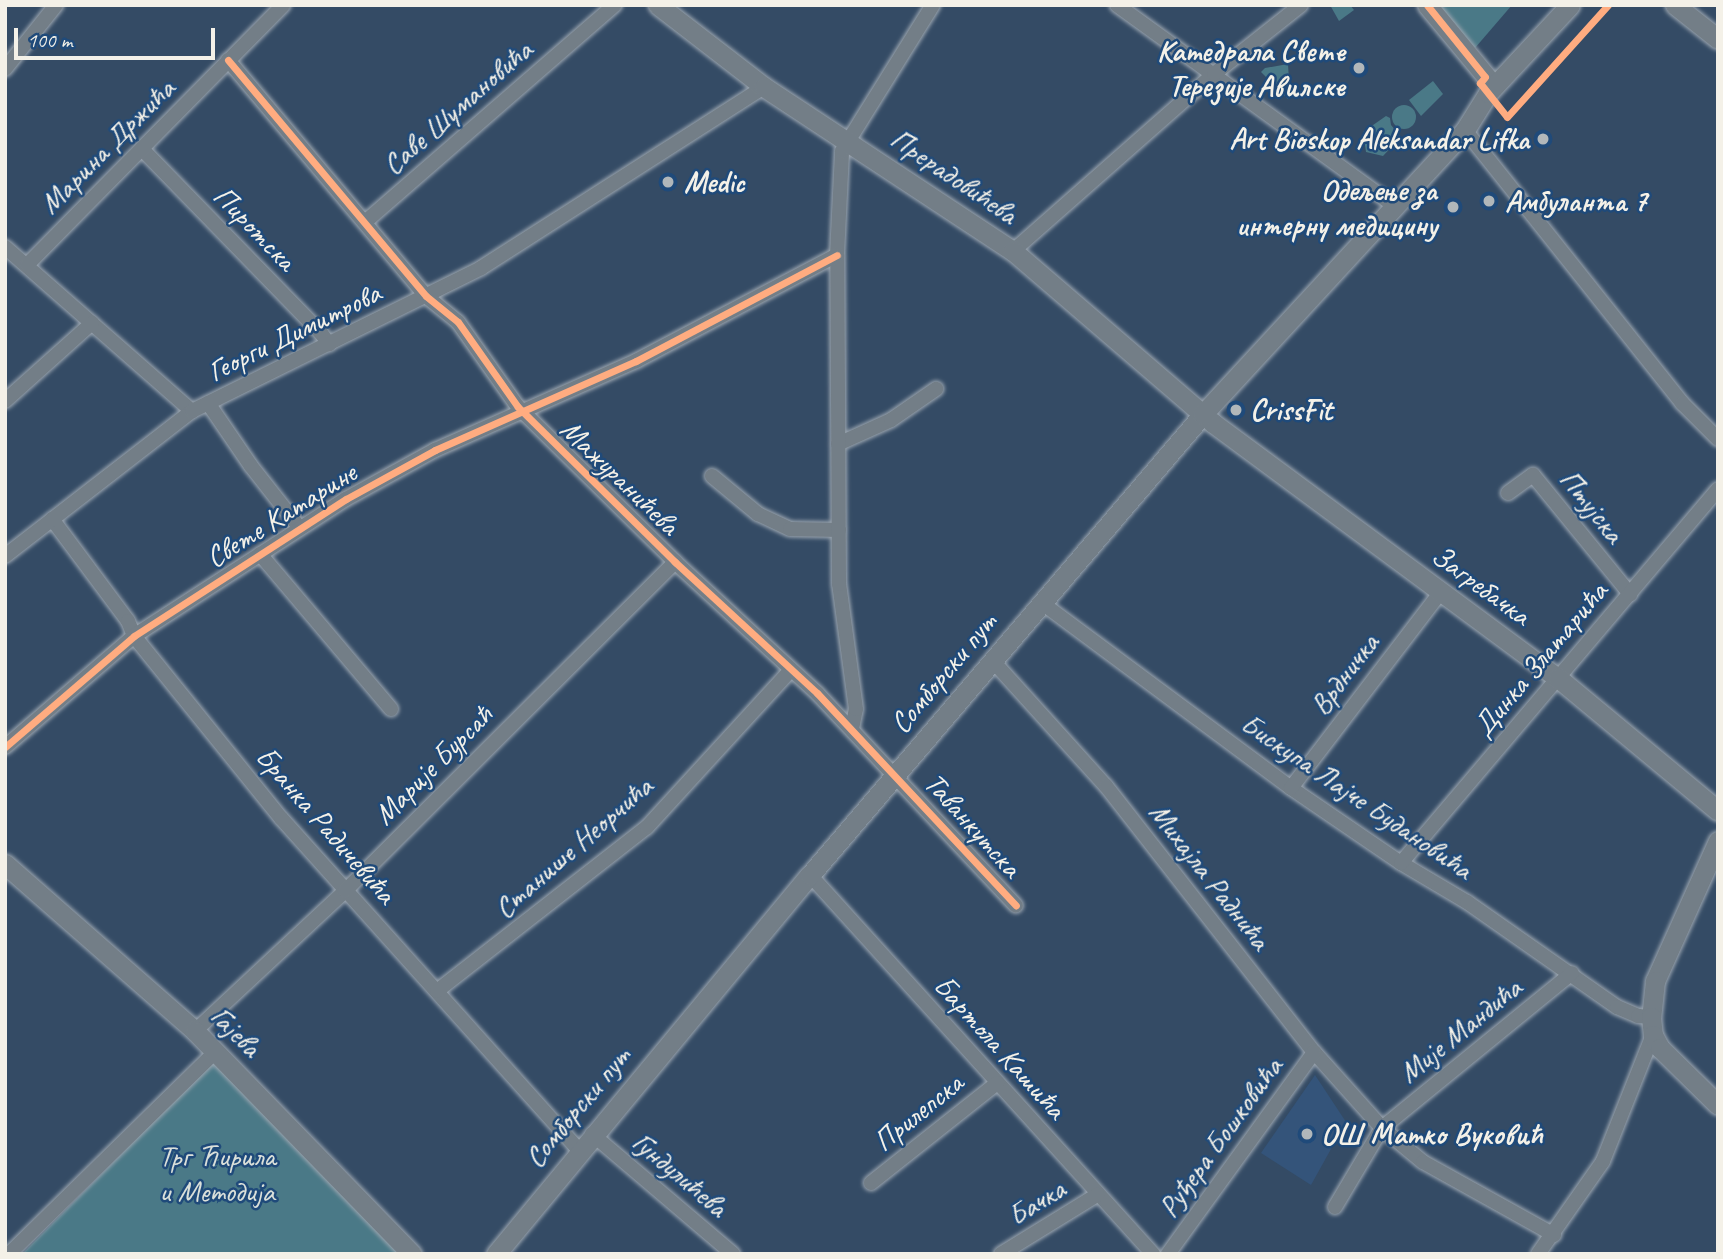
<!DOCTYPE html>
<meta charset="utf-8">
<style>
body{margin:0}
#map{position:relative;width:1723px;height:1259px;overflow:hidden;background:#344b65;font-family:Caveat,sans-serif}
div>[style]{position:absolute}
.built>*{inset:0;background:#34547a}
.green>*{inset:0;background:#4a7987}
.round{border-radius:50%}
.roads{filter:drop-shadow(0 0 2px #9ba5af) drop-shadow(0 0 2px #9ba5af)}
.street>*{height:14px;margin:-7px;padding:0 7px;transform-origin:7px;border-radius:7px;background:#737e87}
.secondary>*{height:19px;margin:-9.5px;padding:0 9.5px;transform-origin:9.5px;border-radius:9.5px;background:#737e87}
.cycleway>*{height:7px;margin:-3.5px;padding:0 3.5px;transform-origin:3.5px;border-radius:3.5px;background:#ffac80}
.dots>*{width:19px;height:19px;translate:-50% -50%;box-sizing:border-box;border:4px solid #1f4a7a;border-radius:50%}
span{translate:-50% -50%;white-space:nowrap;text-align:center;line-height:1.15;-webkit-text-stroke:5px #1f4a7a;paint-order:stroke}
.poi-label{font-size:30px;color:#f4f1e8;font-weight:700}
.right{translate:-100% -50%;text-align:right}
.left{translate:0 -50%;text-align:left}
.street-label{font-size:30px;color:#f4f1e8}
.park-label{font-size:30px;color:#dbe0da}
.frame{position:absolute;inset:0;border:7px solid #f4f1e8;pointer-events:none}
.scale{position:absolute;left:14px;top:28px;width:201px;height:32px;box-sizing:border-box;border:4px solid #f4f1e8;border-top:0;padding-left:9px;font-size:21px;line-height:24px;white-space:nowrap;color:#f4f1e8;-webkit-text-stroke:5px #1f4a7a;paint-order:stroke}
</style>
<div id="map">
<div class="built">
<div style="clip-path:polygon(1315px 1075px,1346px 1122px,1311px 1185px,1261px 1153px)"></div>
</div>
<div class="green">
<div style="clip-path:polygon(1330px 5px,1350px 5px,1354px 10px,1339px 21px)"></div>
<div style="clip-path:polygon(1438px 5px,1512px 5px,1475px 48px)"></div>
<div style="clip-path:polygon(1288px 64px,1290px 96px,1288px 99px,1261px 72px,1265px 68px)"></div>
<div style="clip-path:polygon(1433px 81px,1443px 94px,1421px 116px,1409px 100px)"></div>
<div class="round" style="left:1392px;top:105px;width:24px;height:24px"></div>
<div style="clip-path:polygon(1386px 116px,1390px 118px,1391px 125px,1401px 137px,1383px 156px,1366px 152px,1363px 132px)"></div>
<div style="clip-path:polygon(217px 1058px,407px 1254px,22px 1254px)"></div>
</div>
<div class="roads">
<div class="street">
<div style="left:1117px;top:5px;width:343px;rotate:35.9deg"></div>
<div style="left:228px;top:60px;width:308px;rotate:50deg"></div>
<div style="left:426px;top:296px;width:41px;rotate:39.1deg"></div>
<div style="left:458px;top:322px;width:104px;rotate:54.8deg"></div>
<div style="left:518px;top:407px;width:221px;rotate:44.6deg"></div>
<div style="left:675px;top:562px;width:193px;rotate:42.7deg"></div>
<div style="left:817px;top:693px;width:291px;rotate:46.9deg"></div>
<div style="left:5px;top:69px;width:82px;rotate:-51.4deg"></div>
<div style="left:1465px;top:130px;width:349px;rotate:51.5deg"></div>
<div style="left:1682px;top:403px;width:51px;rotate:45deg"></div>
<div style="left:142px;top:149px;width:257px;rotate:45.8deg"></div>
<div style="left:321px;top:333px;width:14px;rotate:54deg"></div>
<div style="left:365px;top:222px;width:331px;rotate:-41deg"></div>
<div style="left:5px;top:247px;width:249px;rotate:41.3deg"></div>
<div style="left:1013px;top:251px;width:268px;rotate:-41.4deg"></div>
<div style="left:1214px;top:74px;width:111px;rotate:-38.4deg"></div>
<div style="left:27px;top:265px;width:365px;rotate:-45.4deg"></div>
<div style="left:5px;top:401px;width:117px;rotate:-41.9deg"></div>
<div style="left:208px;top:403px;width:76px;rotate:55.7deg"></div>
<div style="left:251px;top:466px;width:78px;rotate:51.8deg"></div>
<div style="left:838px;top:444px;width:58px;rotate:-24.4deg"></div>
<div style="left:891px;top:420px;width:55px;rotate:-34.6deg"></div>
<div style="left:712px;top:476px;width:60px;rotate:39.6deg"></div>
<div style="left:758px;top:514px;width:35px;rotate:25deg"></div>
<div style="left:790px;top:529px;width:49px;rotate:1.2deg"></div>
<div style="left:1508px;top:493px;width:31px;rotate:-36deg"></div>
<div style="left:1533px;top:475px;width:154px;rotate:50.8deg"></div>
<div style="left:52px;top:519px;width:127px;rotate:53.3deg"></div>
<div style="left:128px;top:621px;width:16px;rotate:68deg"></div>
<div style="left:134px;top:636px;width:234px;rotate:51.1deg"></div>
<div style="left:281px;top:818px;width:446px;rotate:48.1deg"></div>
<div style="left:260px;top:554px;width:203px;rotate:49.8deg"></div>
<div style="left:5px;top:556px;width:237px;rotate:-37.8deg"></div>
<div style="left:192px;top:411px;width:322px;rotate:-26.3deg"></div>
<div style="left:481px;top:268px;width:336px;rotate:-32.6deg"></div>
<div style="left:1042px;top:603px;width:310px;rotate:36.6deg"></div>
<div style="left:1291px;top:788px;width:133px;rotate:34.3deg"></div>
<div style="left:1401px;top:863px;width:77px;rotate:30.6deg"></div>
<div style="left:1467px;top:902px;width:183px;rotate:35deg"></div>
<div style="left:1617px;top:1007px;width:23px;rotate:23deg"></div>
<div style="left:1638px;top:1016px;width:13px;rotate:4deg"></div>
<div style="left:992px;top:660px;width:170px;rotate:47.9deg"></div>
<div style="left:1106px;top:786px;width:338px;rotate:52deg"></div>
<div style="left:1314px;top:1052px;width:102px;rotate:48.2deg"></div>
<div style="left:1382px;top:1128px;width:53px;rotate:39.7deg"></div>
<div style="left:1423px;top:1162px;width:150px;rotate:29.1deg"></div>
<div style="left:852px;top:729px;width:20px;rotate:-79deg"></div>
<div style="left:856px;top:709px;width:126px;rotate:-97.7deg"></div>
<div style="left:839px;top:584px;width:329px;rotate:-90.3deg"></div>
<div style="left:837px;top:255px;width:104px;rotate:-87.2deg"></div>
<div style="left:842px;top:151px;width:172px;rotate:-58.1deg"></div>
<div style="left:5px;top:747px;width:170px;rotate:-40.7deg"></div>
<div style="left:134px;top:636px;width:252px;rotate:-32.9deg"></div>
<div style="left:346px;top:499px;width:102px;rotate:-28.8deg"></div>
<div style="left:435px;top:450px;width:220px;rotate:-23.9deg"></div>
<div style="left:636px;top:361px;width:227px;rotate:-27.8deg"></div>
<div style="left:1291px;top:788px;width:245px;rotate:-52.6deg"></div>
<div style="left:1401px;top:863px;width:490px;rotate:-49.7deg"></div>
<div style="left:810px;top:875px;width:511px;rotate:47.85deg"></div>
<div style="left:437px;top:991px;width:266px;rotate:-38deg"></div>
<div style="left:647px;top:827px;width:213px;rotate:-47.5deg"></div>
<div style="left:195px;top:1031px;width:205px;rotate:-43deg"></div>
<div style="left:345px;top:891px;width:466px;rotate:-44.9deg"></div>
<div style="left:592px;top:1134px;width:185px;rotate:40.4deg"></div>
<div style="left:871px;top:1183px;width:161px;rotate:-38.4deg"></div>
<div style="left:1335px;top:1207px;width:92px;rotate:-59.3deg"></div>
<div style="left:1382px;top:1128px;width:245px;rotate:-39.2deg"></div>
<div style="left:9px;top:1254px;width:290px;rotate:-44.4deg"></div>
<div style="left:1001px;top:1254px;width:113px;rotate:-31.6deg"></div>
<div style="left:1168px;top:1254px;width:249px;rotate:-54.1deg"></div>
<div style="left:1538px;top:1254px;width:113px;rotate:-55deg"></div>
<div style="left:1603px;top:1161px;width:136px;rotate:-68.4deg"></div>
</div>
<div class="secondary">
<div style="left:658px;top:5px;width:134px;rotate:37.7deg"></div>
<div style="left:764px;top:87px;width:298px;rotate:33.4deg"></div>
<div style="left:1013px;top:251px;width:264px;rotate:40.7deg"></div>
<div style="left:1213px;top:423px;width:429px;rotate:36.5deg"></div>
<div style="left:1558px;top:678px;width:208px;rotate:39.7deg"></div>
<div style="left:1427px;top:5px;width:105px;rotate:50.4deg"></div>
<div style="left:1675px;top:5px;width:55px;rotate:38.3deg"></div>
<div style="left:1718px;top:841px;width:154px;rotate:114.2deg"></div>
<div style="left:1655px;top:981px;width:36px;rotate:96deg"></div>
<div style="left:1651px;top:1017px;width:18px;rotate:84deg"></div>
<div style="left:1653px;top:1035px;width:15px;rotate:62deg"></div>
<div style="left:1660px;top:1048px;width:81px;rotate:44.5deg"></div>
<div style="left:5px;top:864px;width:253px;rotate:41.3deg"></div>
<div style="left:195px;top:1031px;width:311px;rotate:45.8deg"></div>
<div style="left:496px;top:1254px;width:492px;rotate:-50.4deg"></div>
<div style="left:810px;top:875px;width:606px;rotate:-49.55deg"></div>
<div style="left:1203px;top:414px;width:386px;rotate:-47.3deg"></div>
<div style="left:1465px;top:130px;width:44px;rotate:-58.1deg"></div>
<div style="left:1488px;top:93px;width:120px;rotate:-47deg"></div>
</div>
</div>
<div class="cycleway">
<div style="left:1427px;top:5px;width:92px;rotate:51.1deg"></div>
<div style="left:1485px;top:77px;width:8px;rotate:130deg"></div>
<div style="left:1480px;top:83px;width:43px;rotate:51.5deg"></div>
<div style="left:1507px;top:117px;width:151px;rotate:-48deg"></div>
<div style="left:228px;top:60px;width:308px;rotate:50deg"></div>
<div style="left:426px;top:296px;width:41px;rotate:39.1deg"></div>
<div style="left:458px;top:322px;width:104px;rotate:54.8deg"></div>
<div style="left:518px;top:407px;width:221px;rotate:44.6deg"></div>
<div style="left:675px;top:562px;width:193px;rotate:42.7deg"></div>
<div style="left:817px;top:693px;width:291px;rotate:46.9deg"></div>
<div style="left:5px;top:747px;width:170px;rotate:-40.7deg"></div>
<div style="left:134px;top:636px;width:252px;rotate:-32.9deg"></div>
<div style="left:346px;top:499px;width:102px;rotate:-28.8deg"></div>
<div style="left:435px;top:450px;width:220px;rotate:-23.9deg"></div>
<div style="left:636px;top:361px;width:227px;rotate:-27.8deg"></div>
</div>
<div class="dots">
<div style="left:1359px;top:68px;background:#b1b7ba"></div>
<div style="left:1543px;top:139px;background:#b1b7ba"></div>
<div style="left:668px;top:182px;background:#b1b7ba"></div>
<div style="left:1489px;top:201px;background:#b1b7ba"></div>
<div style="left:1453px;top:207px;background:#b1b7ba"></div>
<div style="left:1236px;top:410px;background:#b1b7ba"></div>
<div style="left:1307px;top:1134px;background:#b1b7ba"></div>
</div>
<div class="poi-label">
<span class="right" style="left:1345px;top:68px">Катедрала Свете<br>Терезије Авилске</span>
<span class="right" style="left:1529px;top:139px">Art Bioskop Aleksandar Lifka</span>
<span class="left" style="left:684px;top:182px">Medic</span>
<span class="right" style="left:1437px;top:207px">Одељење за<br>интерну медицину</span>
<span class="left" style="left:1505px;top:201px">Амбуланта 7</span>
<span class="left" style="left:1250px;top:410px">CrissFit</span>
<span class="left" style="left:1321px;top:1134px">ОШ Матко Вуковић</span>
</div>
<div class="street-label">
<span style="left:457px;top:107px;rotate:-41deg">Саве Шумановића</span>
<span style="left:107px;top:146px;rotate:-45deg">Марина Држића</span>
<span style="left:954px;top:176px;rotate:34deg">Прерадовићева</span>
<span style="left:255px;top:228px;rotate:46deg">Пиротска</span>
<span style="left:294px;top:332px;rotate:-26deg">Георги Димитрова</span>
<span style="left:620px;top:477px;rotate:44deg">Мажуранићева</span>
<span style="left:1592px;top:506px;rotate:51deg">Птујска</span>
<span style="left:281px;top:515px;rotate:-32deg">Свете Катарине</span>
<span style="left:1481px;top:585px;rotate:36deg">Загребачка</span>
<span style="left:1540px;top:659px;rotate:-50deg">Динка Златарића</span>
<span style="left:943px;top:673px;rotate:-50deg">Сомборски пут</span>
<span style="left:1344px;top:674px;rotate:-53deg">Врдничка</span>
<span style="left:433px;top:765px;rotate:-45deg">Марије Бурсаћ</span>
<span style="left:1357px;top:796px;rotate:34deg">Бискупа Лајче Будановића</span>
<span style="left:326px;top:825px;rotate:49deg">Бранка Радичевића</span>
<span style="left:973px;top:825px;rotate:48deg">Таванкутска</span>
<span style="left:573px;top:847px;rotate:-41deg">Станише Неорчића</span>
<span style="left:1210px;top:876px;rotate:52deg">Михајла Раднића</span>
<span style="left:1460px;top:1030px;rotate:-39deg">Мије Мандића</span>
<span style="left:236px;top:1031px;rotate:45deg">Гајева</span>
<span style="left:1000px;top:1047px;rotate:48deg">Бартола Кашића</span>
<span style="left:577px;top:1107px;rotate:-50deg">Сомборски пут</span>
<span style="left:918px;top:1112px;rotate:-39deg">Прилепска</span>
<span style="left:1220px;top:1137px;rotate:-54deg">Руђера Бошковића</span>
<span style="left:680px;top:1174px;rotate:40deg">Гундулићева</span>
<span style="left:1036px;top:1202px;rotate:-32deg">Бачка</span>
</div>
<div class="park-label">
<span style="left:217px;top:1173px">Трг Ћирила<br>и Методија</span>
</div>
<div class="frame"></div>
<div class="scale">100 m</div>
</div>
